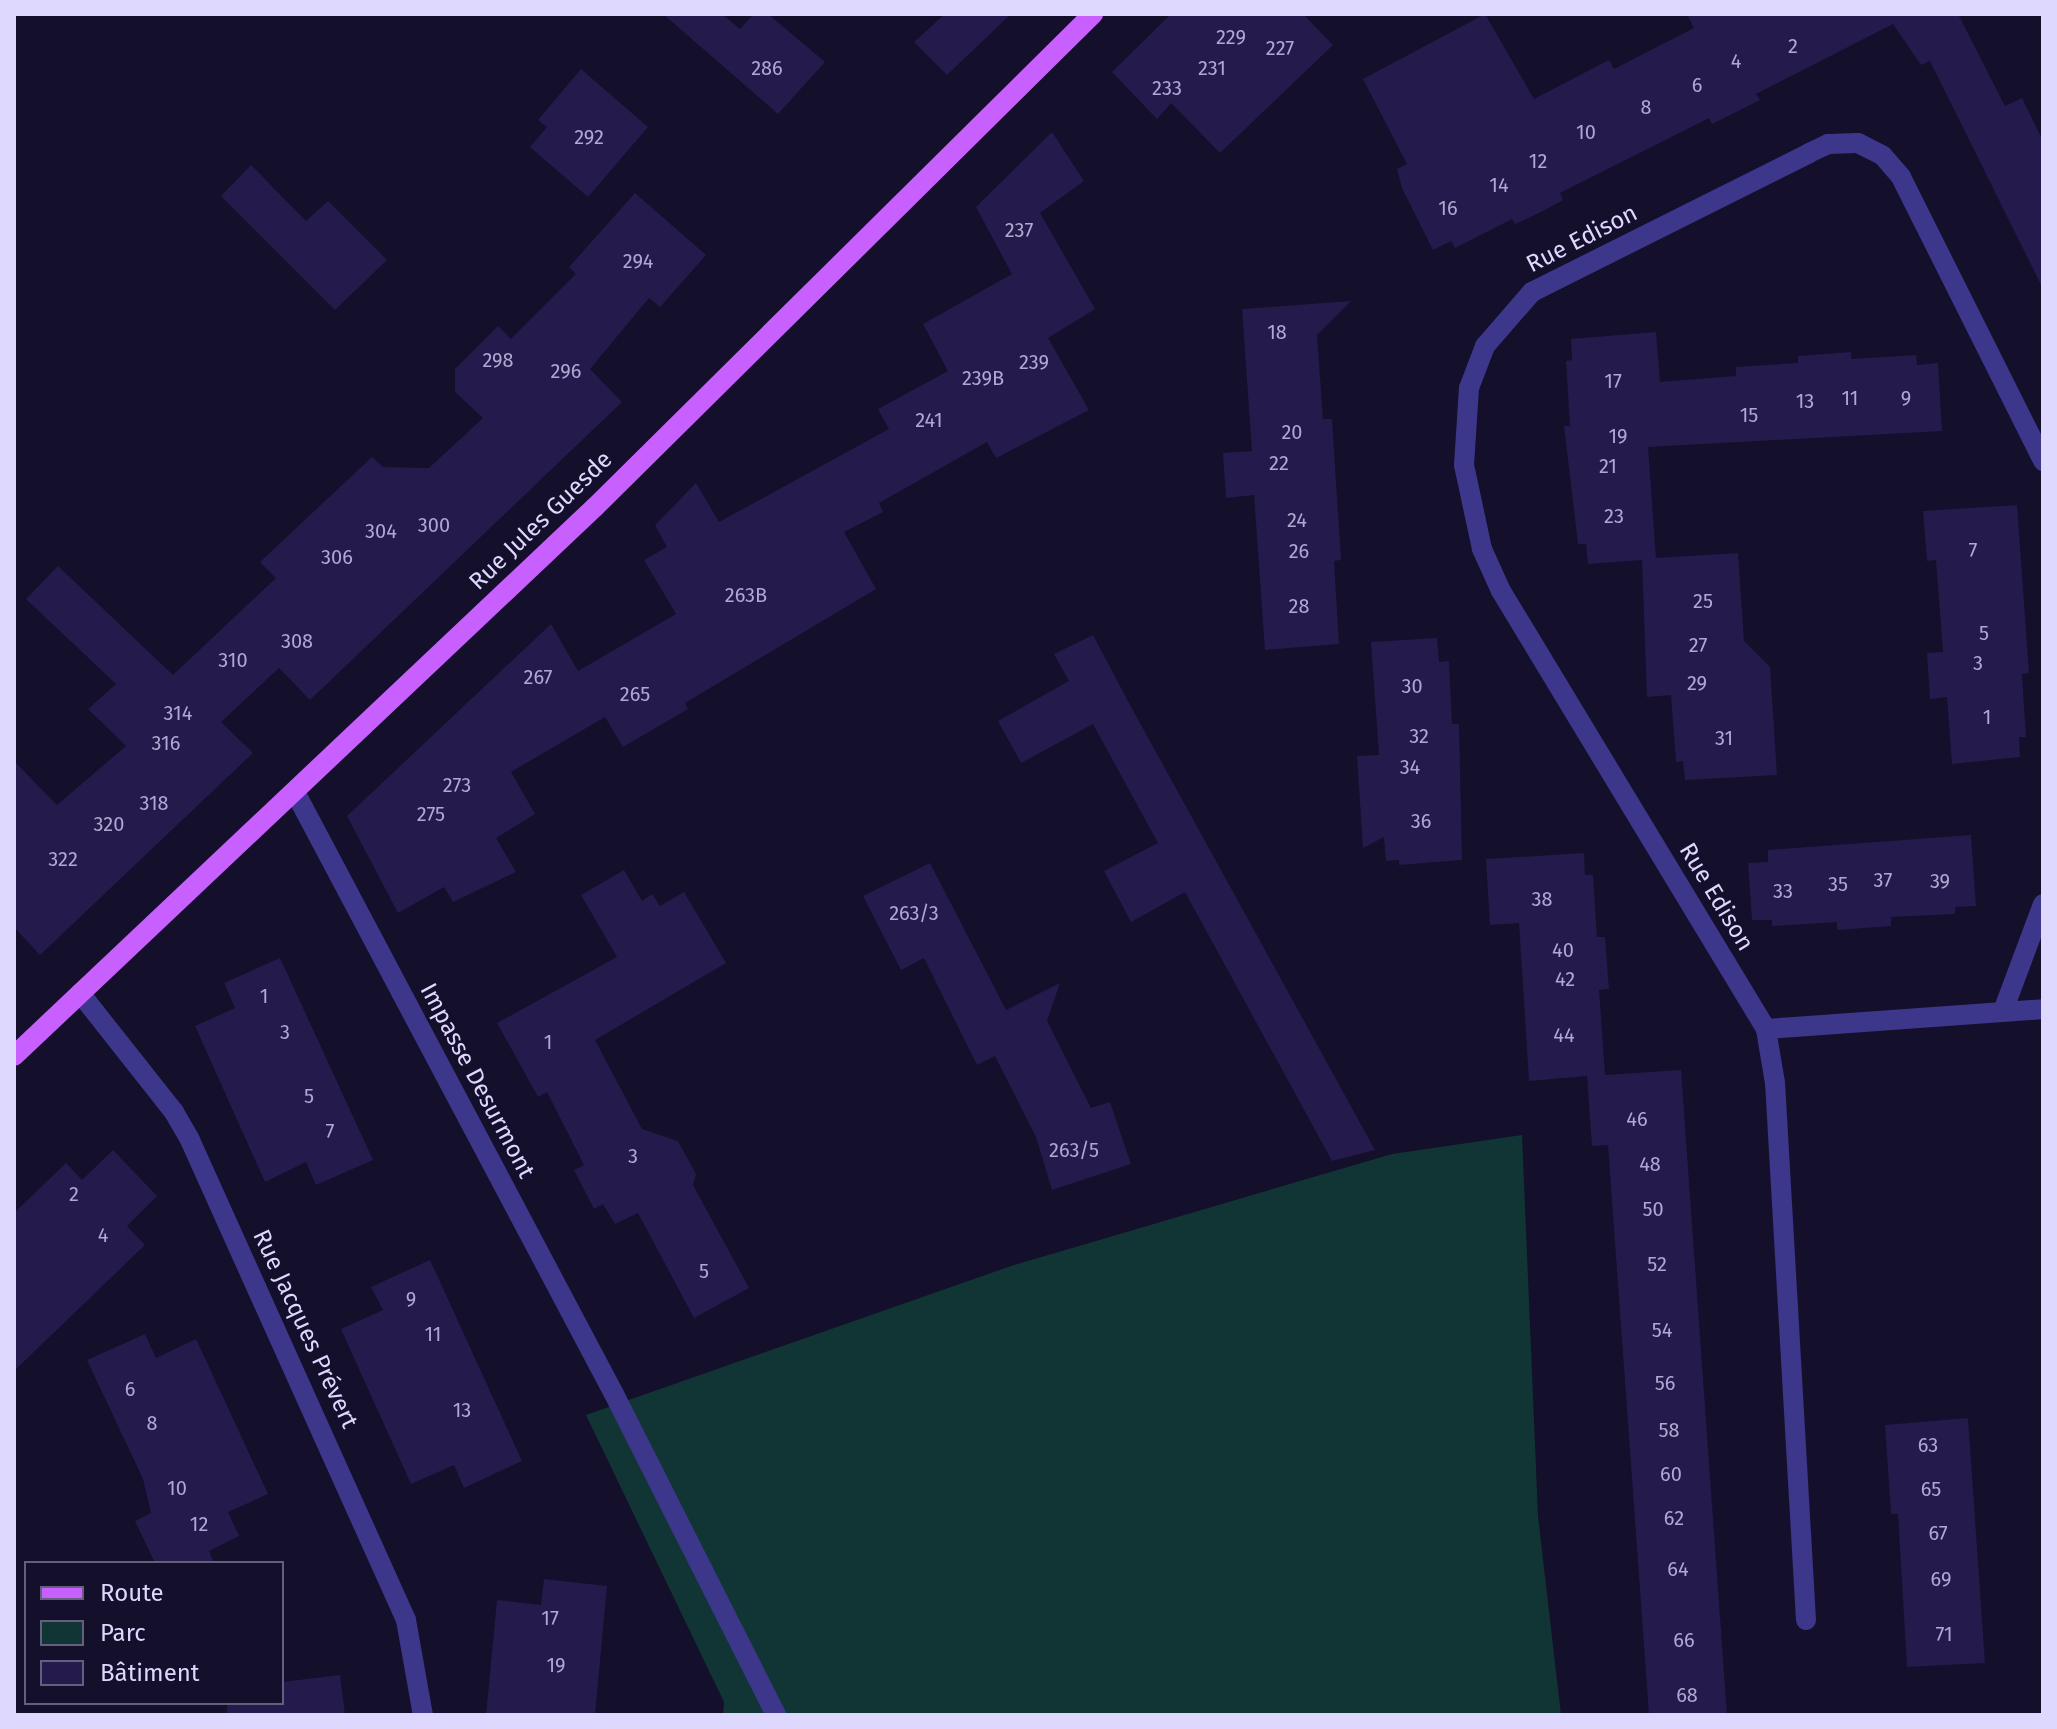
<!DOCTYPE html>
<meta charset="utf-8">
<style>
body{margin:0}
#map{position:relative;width:2057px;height:1729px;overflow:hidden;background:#140f2a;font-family:"Fira Sans",sans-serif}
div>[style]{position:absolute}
.green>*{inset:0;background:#113534}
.building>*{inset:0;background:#251a4c}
.minor>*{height:20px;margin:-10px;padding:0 10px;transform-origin:10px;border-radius:10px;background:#3d378c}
.major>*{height:20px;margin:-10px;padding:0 10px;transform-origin:10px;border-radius:10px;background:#c85fff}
span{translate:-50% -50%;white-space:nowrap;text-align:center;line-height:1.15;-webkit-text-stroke:6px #140f2a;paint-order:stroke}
.number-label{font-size:20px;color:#b0a8d2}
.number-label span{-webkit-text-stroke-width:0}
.street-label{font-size:24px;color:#ded8ff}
.frame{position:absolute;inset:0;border:16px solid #ded8ff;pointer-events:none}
.legend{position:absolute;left:24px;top:1561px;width:260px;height:144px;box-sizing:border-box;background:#140f2a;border:2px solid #655f7f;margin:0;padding:10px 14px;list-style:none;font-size:24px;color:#ded8ff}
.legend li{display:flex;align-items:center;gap:16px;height:40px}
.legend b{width:40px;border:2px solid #655f7f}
</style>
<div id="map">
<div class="green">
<div style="clip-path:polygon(1522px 1135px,1538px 1516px,1561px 1715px,723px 1715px,724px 1702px,586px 1415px,1011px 1266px,1392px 1154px)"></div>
</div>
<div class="building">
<div style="clip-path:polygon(663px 14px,722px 14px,740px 29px,754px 14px,768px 14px,825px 62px,778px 114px)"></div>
<div style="clip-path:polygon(945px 14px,1011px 14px,947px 75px,914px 42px)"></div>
<div style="clip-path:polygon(1171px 14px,1303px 14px,1333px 45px,1220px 153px,1171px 103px,1157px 119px,1112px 72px)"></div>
<div style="clip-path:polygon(1485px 14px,1534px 99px,1609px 60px,1614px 69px,1694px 28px,1687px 14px,1958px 14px,2005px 106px,2022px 98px,2043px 141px,2043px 289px,1930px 61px,1921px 65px,1893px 24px,1756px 94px,1760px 100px,1712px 124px,1709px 118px,1560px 193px,1563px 200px,1539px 213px,1515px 224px,1512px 219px,1455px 248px,1451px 241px,1433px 250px,1402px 188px,1397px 169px,1407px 164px,1363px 79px)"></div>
<div style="clip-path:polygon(581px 69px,648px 127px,588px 197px,530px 147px,547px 127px,538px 120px)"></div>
<div style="clip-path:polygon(1052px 132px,1084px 181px,1040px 213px,1095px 309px,1048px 338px,1089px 410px,996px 458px,987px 442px,879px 503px,883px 512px,844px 532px,876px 589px,685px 703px,688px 709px,623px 747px,605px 717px,511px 772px,535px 814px,496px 838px,516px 872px,453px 902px,444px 887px,398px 913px,347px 816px,551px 624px,578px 671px,676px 614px,644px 560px,667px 547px,655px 525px,696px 483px,719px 522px,889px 429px,878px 409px,948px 371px,923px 324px,1012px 274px,976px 207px)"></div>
<div style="clip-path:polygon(251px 165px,306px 221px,328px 201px,387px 260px,335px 310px,221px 196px)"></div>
<div style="clip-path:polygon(635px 193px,706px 255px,660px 307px,649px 298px,590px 369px,622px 402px,310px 700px,279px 668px,221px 722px,253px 753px,40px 955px,14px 927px,14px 761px,57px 805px,126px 746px,88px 709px,116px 684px,26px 599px,58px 566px,173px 675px,276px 578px,260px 562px,372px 457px,383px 467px,429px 468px,483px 418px,455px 392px,455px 369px,498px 326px,511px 339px,576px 274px,569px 267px)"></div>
<div style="clip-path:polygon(1351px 301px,1317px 335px,1323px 419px,1332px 419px,1341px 560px,1334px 561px,1339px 644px,1265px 650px,1254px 495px,1226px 498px,1223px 453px,1252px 451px,1242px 309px)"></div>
<div style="clip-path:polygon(1656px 332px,1660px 382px,1736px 376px,1736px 367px,1798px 363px,1798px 356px,1851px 352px,1851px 359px,1916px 355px,1917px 365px,1938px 363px,1942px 431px,1648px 447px,1656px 558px,1738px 553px,1744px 641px,1770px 667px,1777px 775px,1685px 780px,1683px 761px,1676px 762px,1671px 695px,1647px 697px,1642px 560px,1588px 564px,1586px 544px,1578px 544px,1564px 426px,1570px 426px,1566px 361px,1572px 360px,1571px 339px)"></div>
<div style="clip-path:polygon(2017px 505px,2029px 673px,2022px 674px,2026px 737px,2019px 737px,2020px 757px,1952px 764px,1947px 697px,1930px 699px,1927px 653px,1943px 652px,1936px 560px,1927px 561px,1923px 511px)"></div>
<div style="clip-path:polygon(1093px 635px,1129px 703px,1375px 1150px,1332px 1161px,1185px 892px,1131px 922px,1104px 871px,1158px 843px,1093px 724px,1021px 763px,998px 721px,1069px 681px,1054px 654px)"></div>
<div style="clip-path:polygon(1437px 638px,1439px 662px,1449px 661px,1452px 724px,1459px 724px,1462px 860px,1399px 865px,1399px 860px,1386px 861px,1384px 837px,1363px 848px,1357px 756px,1379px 755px,1371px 642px)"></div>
<div style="clip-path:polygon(1971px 835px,1976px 906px,1955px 907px,1955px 914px,1891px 917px,1891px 926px,1837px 930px,1837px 922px,1772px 926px,1772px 920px,1752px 920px,1748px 863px,1768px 862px,1768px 850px)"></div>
<div style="clip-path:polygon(1584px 853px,1585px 875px,1593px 875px,1597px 937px,1605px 937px,1609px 989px,1599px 990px,1605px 1075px,1681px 1070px,1727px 1715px,1649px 1715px,1608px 1145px,1592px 1146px,1587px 1076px,1529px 1081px,1519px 923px,1490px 925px,1486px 859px)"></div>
<div style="clip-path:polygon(930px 863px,1006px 1010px,1060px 983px,1047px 1021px,1091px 1108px,1110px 1102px,1131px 1164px,1052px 1190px,1036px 1137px,995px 1056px,977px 1065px,924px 958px,901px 970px,863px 896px)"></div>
<div style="clip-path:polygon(624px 870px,642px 901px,652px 894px,660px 906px,684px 892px,726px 963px,595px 1040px,642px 1129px,678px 1141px,696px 1174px,693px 1185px,749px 1288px,694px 1318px,638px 1213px,615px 1224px,603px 1204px,594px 1209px,574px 1170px,584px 1165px,547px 1092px,538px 1097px,497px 1023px,617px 957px,581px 895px)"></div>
<div style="clip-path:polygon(280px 958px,373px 1160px,316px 1185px,306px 1162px,265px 1182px,195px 1026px,235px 1008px,224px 983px)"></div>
<div style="clip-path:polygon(113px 1150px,157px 1196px,127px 1226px,145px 1245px,14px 1371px,14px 1213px,66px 1163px,82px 1180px)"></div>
<div style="clip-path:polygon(430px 1260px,522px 1461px,464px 1488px,454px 1465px,411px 1484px,341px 1329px,383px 1310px,371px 1287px)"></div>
<div style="clip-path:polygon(145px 1334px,156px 1358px,196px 1339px,268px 1494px,228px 1512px,239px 1536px,209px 1551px,214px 1563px,155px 1563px,135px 1521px,151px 1513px,143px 1479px,87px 1360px)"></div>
<div style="clip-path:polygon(1968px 1418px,1985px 1663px,1907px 1667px,1898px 1514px,1891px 1514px,1885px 1425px)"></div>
<div style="clip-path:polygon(544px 1579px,607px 1586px,595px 1715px,486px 1715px,497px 1600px,541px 1605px)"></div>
<div style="clip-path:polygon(340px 1675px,345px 1715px,227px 1715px,227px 1703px,282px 1703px,282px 1682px)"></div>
</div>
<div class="minor">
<div style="left:295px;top:792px;width:681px;rotate:62.08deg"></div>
<div style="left:614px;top:1394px;width:360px;rotate:63.2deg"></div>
<div style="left:80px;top:993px;width:152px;rotate:51.7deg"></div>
<div style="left:174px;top:1112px;width:32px;rotate:60deg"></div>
<div style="left:190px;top:1140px;width:526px;rotate:65.77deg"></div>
<div style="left:406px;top:1620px;width:97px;rotate:79.9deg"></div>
<div style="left:2003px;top:1011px;width:114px;rotate:-69.5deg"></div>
<div style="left:1766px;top:1029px;width:278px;rotate:-4.1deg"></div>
<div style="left:1806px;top:1620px;width:538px;rotate:-93.3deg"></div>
<div style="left:1775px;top:1083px;width:55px;rotate:-99.5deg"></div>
<div style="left:1766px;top:1029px;width:512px;rotate:-121.17deg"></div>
<div style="left:1501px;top:591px;width:46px;rotate:-114.3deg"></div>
<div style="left:1482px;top:549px;width:86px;rotate:-102.1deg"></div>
<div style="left:1464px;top:465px;width:77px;rotate:-86.3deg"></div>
<div style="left:1469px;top:388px;width:45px;rotate:-69.1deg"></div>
<div style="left:1485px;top:346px;width:72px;rotate:-49deg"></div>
<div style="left:1532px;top:292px;width:310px;rotate:-26.6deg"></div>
<div style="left:1809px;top:153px;width:21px;rotate:-25deg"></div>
<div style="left:1828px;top:144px;width:30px;rotate:-2deg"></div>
<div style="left:1858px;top:143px;width:28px;rotate:27deg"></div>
<div style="left:1883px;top:156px;width:28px;rotate:49deg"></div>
<div style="left:1901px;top:177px;width:318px;rotate:63.4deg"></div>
</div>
<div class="major">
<div style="left:14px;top:1056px;width:799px;rotate:-43.38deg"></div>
<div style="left:595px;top:507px;width:701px;rotate:-44.71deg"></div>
</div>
<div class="number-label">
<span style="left:1231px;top:37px">229</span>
<span style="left:1793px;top:46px">2</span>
<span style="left:1280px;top:48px">227</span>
<span style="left:1736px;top:61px">4</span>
<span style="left:767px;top:68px">286</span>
<span style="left:1212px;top:68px">231</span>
<span style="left:1697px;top:85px">6</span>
<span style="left:1167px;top:88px">233</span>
<span style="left:1646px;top:107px">8</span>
<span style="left:1586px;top:132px">10</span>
<span style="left:589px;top:137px">292</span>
<span style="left:1538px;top:161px">12</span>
<span style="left:1499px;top:185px">14</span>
<span style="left:1448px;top:208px">16</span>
<span style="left:1019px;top:230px">237</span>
<span style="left:638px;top:261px">294</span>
<span style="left:1277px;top:332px">18</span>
<span style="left:498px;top:360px">298</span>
<span style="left:1034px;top:362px">239</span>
<span style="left:566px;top:371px">296</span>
<span style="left:983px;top:378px">239B</span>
<span style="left:1613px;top:381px">17</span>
<span style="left:1850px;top:398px">11</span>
<span style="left:1906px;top:398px">9</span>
<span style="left:1805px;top:401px">13</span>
<span style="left:1749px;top:415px">15</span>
<span style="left:929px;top:420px">241</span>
<span style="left:1292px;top:432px">20</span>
<span style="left:1618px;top:436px">19</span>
<span style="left:1279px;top:463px">22</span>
<span style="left:1608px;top:466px">21</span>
<span style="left:1614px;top:516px">23</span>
<span style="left:1297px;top:520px">24</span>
<span style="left:434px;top:525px">300</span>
<span style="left:381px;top:531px">304</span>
<span style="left:1973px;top:550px">7</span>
<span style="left:1299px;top:551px">26</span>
<span style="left:337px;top:557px">306</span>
<span style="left:746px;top:595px">263B</span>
<span style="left:1703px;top:601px">25</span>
<span style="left:1299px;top:606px">28</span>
<span style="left:1984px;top:633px">5</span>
<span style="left:297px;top:641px">308</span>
<span style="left:1698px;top:645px">27</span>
<span style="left:233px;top:660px">310</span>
<span style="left:1978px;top:663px">3</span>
<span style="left:538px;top:677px">267</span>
<span style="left:1697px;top:683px">29</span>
<span style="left:1412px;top:686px">30</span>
<span style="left:635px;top:694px">265</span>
<span style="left:178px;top:713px">314</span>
<span style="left:1987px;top:717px">1</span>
<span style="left:1419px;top:736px">32</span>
<span style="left:1724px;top:738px">31</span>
<span style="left:166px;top:743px">316</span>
<span style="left:1410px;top:767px">34</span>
<span style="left:457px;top:785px">273</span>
<span style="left:154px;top:803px">318</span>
<span style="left:431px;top:814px">275</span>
<span style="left:1421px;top:821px">36</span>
<span style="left:109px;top:824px">320</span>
<span style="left:63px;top:859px">322</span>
<span style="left:1883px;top:880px">37</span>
<span style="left:1940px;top:881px">39</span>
<span style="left:1838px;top:884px">35</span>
<span style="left:1783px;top:891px">33</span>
<span style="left:1542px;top:899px">38</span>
<span style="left:914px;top:913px">263/3</span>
<span style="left:1563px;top:950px">40</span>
<span style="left:1565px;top:979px">42</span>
<span style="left:264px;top:996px">1</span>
<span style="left:285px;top:1032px">3</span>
<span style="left:1564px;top:1035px">44</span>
<span style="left:548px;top:1042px">1</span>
<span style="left:309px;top:1096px">5</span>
<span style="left:1637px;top:1119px">46</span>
<span style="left:330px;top:1131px">7</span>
<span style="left:1074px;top:1150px">263/5</span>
<span style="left:633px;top:1156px">3</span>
<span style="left:1650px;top:1164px">48</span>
<span style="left:74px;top:1194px">2</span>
<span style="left:1653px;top:1209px">50</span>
<span style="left:103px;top:1235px">4</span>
<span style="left:1657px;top:1264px">52</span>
<span style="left:704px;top:1271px">5</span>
<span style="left:411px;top:1299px">9</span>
<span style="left:1662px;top:1330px">54</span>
<span style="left:433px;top:1334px">11</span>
<span style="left:1665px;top:1383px">56</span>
<span style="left:130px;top:1389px">6</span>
<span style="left:462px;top:1410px">13</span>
<span style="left:152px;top:1423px">8</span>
<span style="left:1669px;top:1430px">58</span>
<span style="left:1928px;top:1445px">63</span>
<span style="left:1671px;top:1474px">60</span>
<span style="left:177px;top:1488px">10</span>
<span style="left:1931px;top:1489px">65</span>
<span style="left:1674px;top:1518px">62</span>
<span style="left:199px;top:1524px">12</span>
<span style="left:1938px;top:1533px">67</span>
<span style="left:1678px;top:1569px">64</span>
<span style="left:1941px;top:1579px">69</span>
<span style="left:550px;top:1618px">17</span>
<span style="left:1944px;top:1634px">71</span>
<span style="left:1684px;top:1640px">66</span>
<span style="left:556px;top:1665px">19</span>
<span style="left:1687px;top:1695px">68</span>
</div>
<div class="street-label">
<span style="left:1582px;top:239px;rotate:-27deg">Rue Edison</span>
<span style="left:541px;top:521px;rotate:-44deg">Rue Jules Guesde</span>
<span style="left:1716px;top:897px;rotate:59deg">Rue Edison</span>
<span style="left:477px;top:1081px;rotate:62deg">Impasse Desurmont</span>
<span style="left:305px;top:1329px;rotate:65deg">Rue Jacques Prévert</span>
</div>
<div class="frame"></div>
<ul class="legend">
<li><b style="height:10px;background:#c85fff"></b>Route</li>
<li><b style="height:22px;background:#113534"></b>Parc</li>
<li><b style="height:22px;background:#251a4c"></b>Bâtiment</li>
</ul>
</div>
